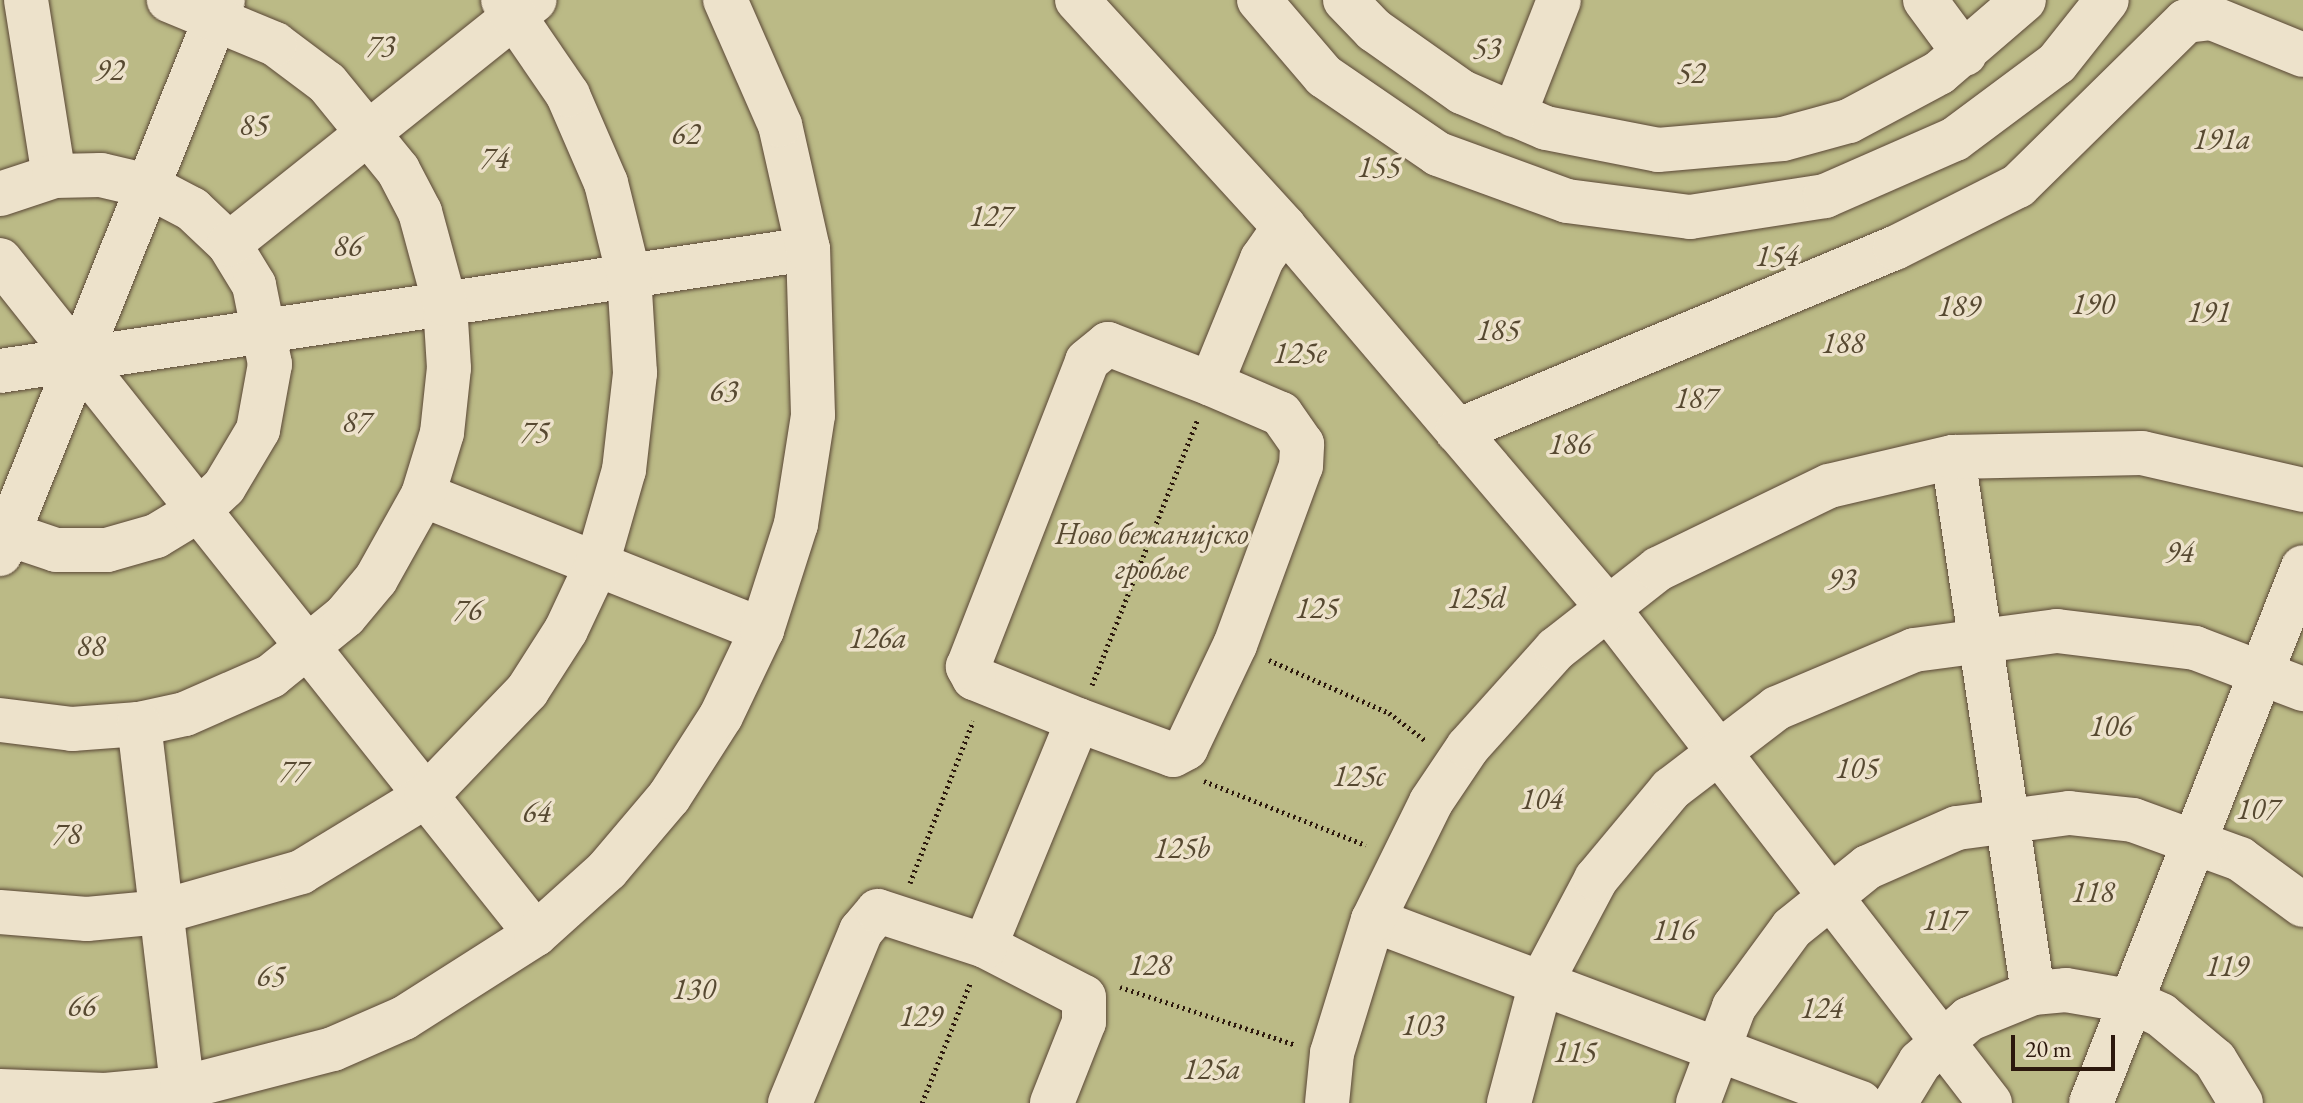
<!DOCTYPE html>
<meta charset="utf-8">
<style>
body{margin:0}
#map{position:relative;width:2303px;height:1103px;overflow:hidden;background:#e4d3af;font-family:"EB Garamond",serif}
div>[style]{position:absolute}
.green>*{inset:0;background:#bbba86;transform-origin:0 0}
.path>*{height:5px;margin-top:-2.5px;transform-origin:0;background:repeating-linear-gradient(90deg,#2c180d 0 2px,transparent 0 6px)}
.roads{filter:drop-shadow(0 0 2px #5a4736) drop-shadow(0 0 2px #5a4736)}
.minor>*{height:44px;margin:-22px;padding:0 22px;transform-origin:22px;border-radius:22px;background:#ede2cb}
span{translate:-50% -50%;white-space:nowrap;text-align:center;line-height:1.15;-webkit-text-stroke:7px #ede2cb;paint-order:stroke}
.park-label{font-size:30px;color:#574931;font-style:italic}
.scale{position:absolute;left:2011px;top:1035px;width:104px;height:36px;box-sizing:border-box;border:4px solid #2c180d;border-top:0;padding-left:10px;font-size:24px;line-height:28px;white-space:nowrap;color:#2c180d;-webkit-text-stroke:6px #ede2cb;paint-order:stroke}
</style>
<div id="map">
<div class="green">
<div style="left:0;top:0;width:2303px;height:1103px"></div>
</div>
<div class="path">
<div style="left:1269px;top:660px;width:131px;rotate:23.8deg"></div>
<div style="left:1389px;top:713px;width:46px;rotate:37.1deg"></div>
<div style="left:1092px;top:685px;width:286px;rotate:-68.3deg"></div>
<div style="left:1204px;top:781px;width:174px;rotate:21.6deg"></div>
<div style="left:910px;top:883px;width:174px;rotate:-68.7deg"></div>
<div style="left:1120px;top:987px;width:185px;rotate:18.2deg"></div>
<div style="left:922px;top:1103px;width:131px;rotate:-68.1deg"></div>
</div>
<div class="roads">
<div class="minor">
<div style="left:26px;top:0;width:178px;rotate:81deg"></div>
<div style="left:1077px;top:0;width:307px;rotate:47.6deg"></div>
<div style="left:1284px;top:227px;width:497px;rotate:49.6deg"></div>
<div style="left:1606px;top:606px;width:628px;rotate:52.31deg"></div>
<div style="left:1259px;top:0;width:100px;rotate:49.5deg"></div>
<div style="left:1324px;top:76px;width:138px;rotate:34.4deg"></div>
<div style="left:1438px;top:154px;width:137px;rotate:20deg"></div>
<div style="left:1567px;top:201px;width:124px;rotate:7.4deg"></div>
<div style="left:1690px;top:217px;width:137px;rotate:-8.8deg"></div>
<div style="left:1825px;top:196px;width:142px;rotate:-23.7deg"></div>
<div style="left:1955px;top:139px;width:127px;rotate:-36.7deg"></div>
<div style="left:2057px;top:63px;width:80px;rotate:-51.6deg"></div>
<div style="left:1345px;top:0;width:42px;rotate:46deg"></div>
<div style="left:1374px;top:30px;width:108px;rotate:35.2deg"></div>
<div style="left:1462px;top:92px;width:91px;rotate:23.2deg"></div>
<div style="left:1546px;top:128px;width:114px;rotate:11.1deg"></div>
<div style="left:1658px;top:150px;width:125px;rotate:-5deg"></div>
<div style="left:1783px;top:139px;width:68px;rotate:-15.3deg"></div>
<div style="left:1849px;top:121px;width:102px;rotate:-28.1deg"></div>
<div style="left:1939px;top:73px;width:112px;rotate:-40.7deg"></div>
<div style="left:1925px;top:0;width:67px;rotate:53.5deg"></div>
<div style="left:1514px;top:115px;width:123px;rotate:-68.6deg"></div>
<div style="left:0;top:194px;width:57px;rotate:-18.4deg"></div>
<div style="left:54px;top:176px;width:47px;rotate:-1.2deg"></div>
<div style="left:101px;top:175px;width:48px;rotate:13.2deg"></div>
<div style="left:148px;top:186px;width:50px;rotate:27.6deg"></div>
<div style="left:192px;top:209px;width:51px;rotate:43.4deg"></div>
<div style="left:229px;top:244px;width:48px;rotate:58.6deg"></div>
<div style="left:254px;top:285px;width:81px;rotate:78.6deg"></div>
<div style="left:270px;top:364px;width:67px;rotate:100.3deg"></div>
<div style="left:258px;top:430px;width:66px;rotate:120.8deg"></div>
<div style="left:224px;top:487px;width:34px;rotate:137deg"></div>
<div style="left:199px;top:510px;width:50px;rotate:148.8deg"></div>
<div style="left:156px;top:536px;width:51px;rotate:164.1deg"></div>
<div style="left:107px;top:550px;width:51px;rotate:180deg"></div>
<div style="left:56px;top:550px;width:59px;rotate:-161.3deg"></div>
<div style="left:229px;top:244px;width:391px;rotate:-38.6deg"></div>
<div style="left:0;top:260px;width:861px;rotate:51.51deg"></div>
<div style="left:0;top:371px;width:817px;rotate:-8.59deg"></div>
<div style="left:1457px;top:431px;width:475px;rotate:-22.7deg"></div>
<div style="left:1895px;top:248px;width:138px;rotate:-26.8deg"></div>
<div style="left:2018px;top:186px;width:235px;rotate:-44.5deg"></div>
<div style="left:2186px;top:21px;width:26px;rotate:-7deg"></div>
<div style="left:2212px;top:18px;width:98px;rotate:22.1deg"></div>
<div style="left:1953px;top:457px;width:542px;rotate:81.51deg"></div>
<div style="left:423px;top:495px;width:365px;rotate:21.7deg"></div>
<div style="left:0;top:554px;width:597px;rotate:-68.07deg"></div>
<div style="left:0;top:720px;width:73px;rotate:7.1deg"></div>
<div style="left:72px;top:729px;width:67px;rotate:-4.3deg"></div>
<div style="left:139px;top:724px;width:47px;rotate:-12.3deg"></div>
<div style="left:185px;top:714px;width:94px;rotate:-23.8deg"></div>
<div style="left:271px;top:676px;width:95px;rotate:-39deg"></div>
<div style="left:345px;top:616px;width:48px;rotate:-50deg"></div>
<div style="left:376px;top:579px;width:96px;rotate:-60.8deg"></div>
<div style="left:423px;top:495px;width:65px;rotate:-73deg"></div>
<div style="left:442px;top:433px;width:65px;rotate:-83.9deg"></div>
<div style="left:449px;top:368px;width:64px;rotate:-93.6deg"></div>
<div style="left:445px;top:304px;width:95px;rotate:-105.2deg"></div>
<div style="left:420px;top:212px;width:47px;rotate:-117.6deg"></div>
<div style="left:398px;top:170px;width:112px;rotate:-129.2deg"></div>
<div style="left:327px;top:83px;width:65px;rotate:-143.1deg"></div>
<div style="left:275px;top:44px;width:115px;rotate:-157.5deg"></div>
<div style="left:1078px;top:720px;width:101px;rotate:20.2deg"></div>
<div style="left:1173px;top:755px;width:15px;rotate:-28deg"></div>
<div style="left:1186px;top:748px;width:114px;rotate:-64.6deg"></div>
<div style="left:1235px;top:645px;width:191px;rotate:-69.8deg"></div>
<div style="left:1301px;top:466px;width:22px;rotate:-87deg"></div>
<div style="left:1302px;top:444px;width:37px;rotate:-125deg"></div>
<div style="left:1281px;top:414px;width:76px;rotate:-156.8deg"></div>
<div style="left:139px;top:724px;width:382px;rotate:83.2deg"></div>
<div style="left:0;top:912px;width:87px;rotate:4.6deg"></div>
<div style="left:87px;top:919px;width:74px;rotate:-5.4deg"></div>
<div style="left:161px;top:912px;width:146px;rotate:-15.9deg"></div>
<div style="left:301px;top:872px;width:146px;rotate:-31.3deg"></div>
<div style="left:426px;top:796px;width:146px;rotate:-46.1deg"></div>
<div style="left:527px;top:691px;width:72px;rotate:-57.4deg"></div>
<div style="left:566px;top:630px;width:73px;rotate:-64.8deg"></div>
<div style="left:597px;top:564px;width:98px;rotate:-74deg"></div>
<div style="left:624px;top:470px;width:98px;rotate:-83.5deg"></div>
<div style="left:635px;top:373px;width:97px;rotate:-93.5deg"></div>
<div style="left:629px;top:276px;width:96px;rotate:-103.9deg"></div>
<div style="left:606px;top:183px;width:96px;rotate:-113.4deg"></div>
<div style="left:568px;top:95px;width:115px;rotate:-124.4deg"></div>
<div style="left:1373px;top:920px;width:521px;rotate:20.56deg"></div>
<div style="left:985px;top:946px;width:111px;rotate:27.3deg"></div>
<div style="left:1084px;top:997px;width:25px;rotate:90deg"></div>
<div style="left:1084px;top:1022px;width:87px;rotate:111.6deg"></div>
<div style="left:0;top:1091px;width:105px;rotate:2.2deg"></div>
<div style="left:105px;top:1095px;width:77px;rotate:-5.2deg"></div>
<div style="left:182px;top:1088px;width:156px;rotate:-14.5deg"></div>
<div style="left:333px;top:1049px;width:77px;rotate:-23.6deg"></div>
<div style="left:404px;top:1018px;width:156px;rotate:-32.5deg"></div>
<div style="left:536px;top:934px;width:96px;rotate:-42deg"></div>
<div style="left:607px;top:870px;width:96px;rotate:-49.7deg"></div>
<div style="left:669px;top:797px;width:96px;rotate:-57.3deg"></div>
<div style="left:721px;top:716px;width:95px;rotate:-64.5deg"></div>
<div style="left:762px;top:630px;width:111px;rotate:-72.2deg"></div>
<div style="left:796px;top:524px;width:110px;rotate:-81.1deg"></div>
<div style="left:813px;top:415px;width:166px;rotate:-91.7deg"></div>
<div style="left:808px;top:249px;width:127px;rotate:-102.7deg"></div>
<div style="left:780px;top:125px;width:137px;rotate:-113.7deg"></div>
<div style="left:790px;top:1103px;width:186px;rotate:-67.6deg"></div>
<div style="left:861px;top:931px;width:26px;rotate:-50deg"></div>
<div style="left:878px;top:911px;width:113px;rotate:18.1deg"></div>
<div style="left:985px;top:946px;width:244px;rotate:-67.6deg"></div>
<div style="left:1078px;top:720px;width:112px;rotate:-158deg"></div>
<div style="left:974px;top:678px;width:13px;rotate:-119deg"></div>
<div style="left:968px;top:667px;width:328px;rotate:-68.7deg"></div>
<div style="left:1087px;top:361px;width:27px;rotate:-39deg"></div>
<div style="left:1108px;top:344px;width:110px;rotate:21.2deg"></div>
<div style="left:1211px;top:384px;width:135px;rotate:-67.8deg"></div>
<div style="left:1262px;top:259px;width:39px;rotate:-55deg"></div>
<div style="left:1327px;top:1103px;width:50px;rotate:-84.3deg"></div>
<div style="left:1332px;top:1053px;width:139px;rotate:-72.9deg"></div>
<div style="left:1373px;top:920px;width:131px;rotate:-63.8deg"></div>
<div style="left:1431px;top:802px;width:66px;rotate:-56.1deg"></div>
<div style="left:1468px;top:747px;width:132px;rotate:-48.1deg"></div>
<div style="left:1556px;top:649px;width:130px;rotate:-38.1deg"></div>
<div style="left:1658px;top:569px;width:190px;rotate:-25.9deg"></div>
<div style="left:1829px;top:486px;width:127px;rotate:-13.2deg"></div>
<div style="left:1953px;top:457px;width:189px;rotate:-1.2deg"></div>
<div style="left:2142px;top:453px;width:165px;rotate:12.9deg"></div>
<div style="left:1509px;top:1103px;width:124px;rotate:-75.1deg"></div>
<div style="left:1541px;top:983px;width:118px;rotate:-62.1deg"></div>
<div style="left:1596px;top:879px;width:117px;rotate:-50.2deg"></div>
<div style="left:1671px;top:789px;width:133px;rotate:-37.4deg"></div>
<div style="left:1777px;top:708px;width:149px;rotate:-22.9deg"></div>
<div style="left:1914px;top:650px;width:144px;rotate:-7.6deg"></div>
<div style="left:2057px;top:631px;width:139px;rotate:7deg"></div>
<div style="left:2195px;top:648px;width:116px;rotate:20.8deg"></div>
<div style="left:1698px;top:1103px;width:103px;rotate:-69.4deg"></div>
<div style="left:1734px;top:1007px;width:98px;rotate:-53.7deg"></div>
<div style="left:1792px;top:928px;width:97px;rotate:-38.8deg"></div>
<div style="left:1868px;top:867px;width:97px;rotate:-23.7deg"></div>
<div style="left:1957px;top:828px;width:113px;rotate:-7.6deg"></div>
<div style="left:2069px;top:813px;width:64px;rotate:6.2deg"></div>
<div style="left:2133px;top:820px;width:114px;rotate:20deg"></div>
<div style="left:2240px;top:859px;width:78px;rotate:36.1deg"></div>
<div style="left:1895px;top:1103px;width:48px;rotate:-58.6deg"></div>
<div style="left:1920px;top:1062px;width:65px;rotate:-41.3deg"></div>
<div style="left:1969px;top:1019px;width:69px;rotate:-22.1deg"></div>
<div style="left:2033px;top:993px;width:33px;rotate:-5deg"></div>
<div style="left:2066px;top:990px;width:65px;rotate:9.8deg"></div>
<div style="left:2130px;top:1001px;width:34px;rotate:24deg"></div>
<div style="left:2161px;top:1015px;width:70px;rotate:39.8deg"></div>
<div style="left:2215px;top:1060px;width:50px;rotate:58.8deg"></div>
<div style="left:2091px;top:1103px;width:576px;rotate:-68.42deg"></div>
</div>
</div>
<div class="park-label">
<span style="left:381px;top:46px">73</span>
<span style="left:1487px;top:48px">53</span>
<span style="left:110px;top:70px">92</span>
<span style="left:1691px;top:73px">52</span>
<span style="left:254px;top:125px">85</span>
<span style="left:686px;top:134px">62</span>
<span style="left:2222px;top:139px">191a</span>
<span style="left:495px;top:158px">74</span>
<span style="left:1379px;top:167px">155</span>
<span style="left:991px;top:216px">127</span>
<span style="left:348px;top:246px">86</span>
<span style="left:1777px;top:256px">154</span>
<span style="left:2093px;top:304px">190</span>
<span style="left:1959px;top:306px">189</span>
<span style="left:2209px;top:312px">191</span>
<span style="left:1498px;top:330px">185</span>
<span style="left:1843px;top:343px">188</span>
<span style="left:1300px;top:353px">125e</span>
<span style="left:724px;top:391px">63</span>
<span style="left:1696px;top:398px">187</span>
<span style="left:357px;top:422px">87</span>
<span style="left:535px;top:432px">75</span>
<span style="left:1570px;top:444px">186</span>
<span style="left:1152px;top:551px">Ново бежанијско<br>гробље</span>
<span style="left:2180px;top:552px">94</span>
<span style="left:1842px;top:579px">93</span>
<span style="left:1477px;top:598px">125d</span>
<span style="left:1317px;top:608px">125</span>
<span style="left:468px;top:610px">76</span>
<span style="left:878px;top:638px">126a</span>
<span style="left:91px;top:646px">88</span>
<span style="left:2111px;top:726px">106</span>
<span style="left:1857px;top:768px">105</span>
<span style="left:294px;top:771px">77</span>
<span style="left:1359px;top:776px">125c</span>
<span style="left:1542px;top:799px">104</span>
<span style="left:2258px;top:809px">107</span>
<span style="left:537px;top:812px">64</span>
<span style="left:67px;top:834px">78</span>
<span style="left:1182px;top:848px">125b</span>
<span style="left:2093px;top:892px">118</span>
<span style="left:1944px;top:920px">117</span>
<span style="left:1674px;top:930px">116</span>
<span style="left:1150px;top:965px">128</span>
<span style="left:2227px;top:966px">119</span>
<span style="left:271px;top:976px">65</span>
<span style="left:694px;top:989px">130</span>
<span style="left:82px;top:1006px">66</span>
<span style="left:1822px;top:1008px">124</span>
<span style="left:921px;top:1016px">129</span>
<span style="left:1423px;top:1025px">103</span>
<span style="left:1575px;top:1052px">115</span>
<span style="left:1212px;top:1069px">125a</span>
</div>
<div class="scale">20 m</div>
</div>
